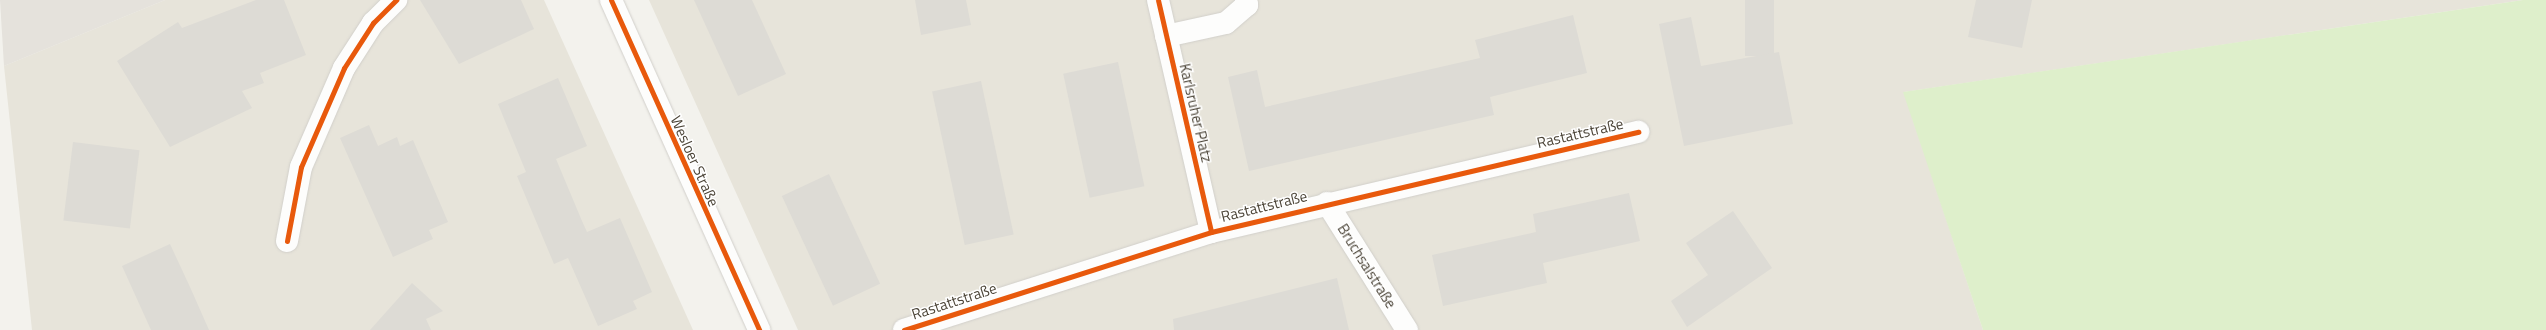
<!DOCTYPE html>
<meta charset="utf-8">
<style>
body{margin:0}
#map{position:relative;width:2546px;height:330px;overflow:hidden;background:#f3f2ed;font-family:"Titillium Web",sans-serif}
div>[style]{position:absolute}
.residential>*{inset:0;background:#e7e4da}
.industrial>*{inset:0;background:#e5e2dc}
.green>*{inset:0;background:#deefcb}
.building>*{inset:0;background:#dddbd5;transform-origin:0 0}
.roads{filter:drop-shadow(0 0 1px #d1cfca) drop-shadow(0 0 1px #d1cfca)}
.minor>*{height:22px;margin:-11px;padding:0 11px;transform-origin:11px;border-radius:11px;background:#fdfdfc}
.tertiary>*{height:22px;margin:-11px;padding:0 11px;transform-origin:11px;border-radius:11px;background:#fdfdfc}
.cycleway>*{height:5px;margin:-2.5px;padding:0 2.5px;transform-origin:2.5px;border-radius:2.5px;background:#e8590c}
span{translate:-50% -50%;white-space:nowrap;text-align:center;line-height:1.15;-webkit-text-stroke:3px #fff;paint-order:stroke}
.street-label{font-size:15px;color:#4b4437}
</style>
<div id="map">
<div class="residential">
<div style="clip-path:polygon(165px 0,544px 0,693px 330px,32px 330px,4px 66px)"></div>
<div style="clip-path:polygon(649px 0,2523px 0,1904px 92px,1983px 330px,798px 330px)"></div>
</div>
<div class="industrial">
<div style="clip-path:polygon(0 0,165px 0,4px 66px)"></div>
</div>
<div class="green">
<div style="clip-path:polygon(2523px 0,2546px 0,2546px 330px,1983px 330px,1903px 92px)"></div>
</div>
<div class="building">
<div style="clip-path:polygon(256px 0,284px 0,306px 55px,260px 73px,264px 83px,242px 91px,252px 108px,170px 147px,117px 61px,178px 22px,182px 28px)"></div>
<div style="clip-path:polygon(420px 0,521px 0,534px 29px,459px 64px)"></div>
<div style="clip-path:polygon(694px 0,752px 0,786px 74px,738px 96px)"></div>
<div style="clip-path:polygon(915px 0,966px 0,971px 25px,921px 35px)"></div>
<div style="left:1745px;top:0;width:29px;height:56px"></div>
<div style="clip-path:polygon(1976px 0,2032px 0,2022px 48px,1968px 37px)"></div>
<div style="clip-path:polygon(1573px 15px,1587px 73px,1490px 97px,1494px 115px,1249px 171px,1228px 77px,1257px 70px,1265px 107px,1480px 58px,1475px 40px)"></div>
<div style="clip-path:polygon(1691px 17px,1701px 66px,1779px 52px,1793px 124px,1684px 146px,1659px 24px)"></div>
<div style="left:1118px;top:62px;width:127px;height:56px;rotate:78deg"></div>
<div style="clip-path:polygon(558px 78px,587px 146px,556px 159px,582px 221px,587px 232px,620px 218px,652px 292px,633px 301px,637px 309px,598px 326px,568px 258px,554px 264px,517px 176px,526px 172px,498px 104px)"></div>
<div style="left:981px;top:81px;width:157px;height:50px;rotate:78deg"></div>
<div style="clip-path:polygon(369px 125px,378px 146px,397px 137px,400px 146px,413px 140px,448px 222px,429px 230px,433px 239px,393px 257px,340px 138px)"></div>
<div style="left:73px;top:142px;width:67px;height:79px;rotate:7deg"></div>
<div style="left:829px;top:174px;width:121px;height:52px;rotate:65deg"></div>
<div style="clip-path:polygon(1629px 193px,1640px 241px,1543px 263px,1547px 283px,1443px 306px,1432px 255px,1536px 232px,1533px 214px)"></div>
<div style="clip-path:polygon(1733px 211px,1772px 268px,1687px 327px,1671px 301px,1708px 275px,1686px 243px)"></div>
<div style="clip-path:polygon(170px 244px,190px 287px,209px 330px,151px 330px,122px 266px)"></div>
<div style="clip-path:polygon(1337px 278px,1349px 330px,1174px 330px,1173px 319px)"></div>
<div style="clip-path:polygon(412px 283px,443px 311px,426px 319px,431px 330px,370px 330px)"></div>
</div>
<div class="roads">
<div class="minor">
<div style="left:1158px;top:0;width:238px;rotate:77.1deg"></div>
<div style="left:1166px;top:36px;width:61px;rotate:-12.2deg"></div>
<div style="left:1226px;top:23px;width:28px;rotate:-41deg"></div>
<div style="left:1247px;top:5px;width:5px;rotate:-101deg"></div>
<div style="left:1327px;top:203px;width:150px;rotate:57.8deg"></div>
<div style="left:287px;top:241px;width:75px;rotate:-79.3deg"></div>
<div style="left:301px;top:167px;width:108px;rotate:-66.5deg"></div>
<div style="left:344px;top:68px;width:54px;rotate:-57.2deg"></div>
<div style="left:373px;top:23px;width:33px;rotate:-45deg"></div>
<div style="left:904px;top:330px;width:322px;rotate:-17.7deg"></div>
<div style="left:1211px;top:232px;width:439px;rotate:-13.2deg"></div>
</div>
<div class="tertiary">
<div style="left:611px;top:0;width:362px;rotate:65.8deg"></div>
</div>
</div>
<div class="cycleway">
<div style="left:611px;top:0;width:362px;rotate:65.8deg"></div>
<div style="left:1158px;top:0;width:238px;rotate:77.1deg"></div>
<div style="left:287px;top:241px;width:75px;rotate:-79.3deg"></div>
<div style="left:301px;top:167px;width:108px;rotate:-66.5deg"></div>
<div style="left:344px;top:68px;width:54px;rotate:-57.2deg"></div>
<div style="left:373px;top:23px;width:33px;rotate:-45deg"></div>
<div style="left:904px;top:330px;width:322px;rotate:-17.7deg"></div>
<div style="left:1211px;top:232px;width:439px;rotate:-13.2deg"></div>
</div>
<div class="street-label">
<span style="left:1196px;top:113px;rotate:77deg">Karlsruher Platz</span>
<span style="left:1580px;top:133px;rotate:-13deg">Rastattstraße</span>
<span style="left:695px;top:161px;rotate:66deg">Wesloer Straße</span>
<span style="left:1264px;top:206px;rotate:-14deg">Rastattstraße</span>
<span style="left:1367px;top:266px;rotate:58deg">Bruchsalstraße</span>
<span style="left:954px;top:301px;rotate:-18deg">Rastattstraße</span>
</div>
</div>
